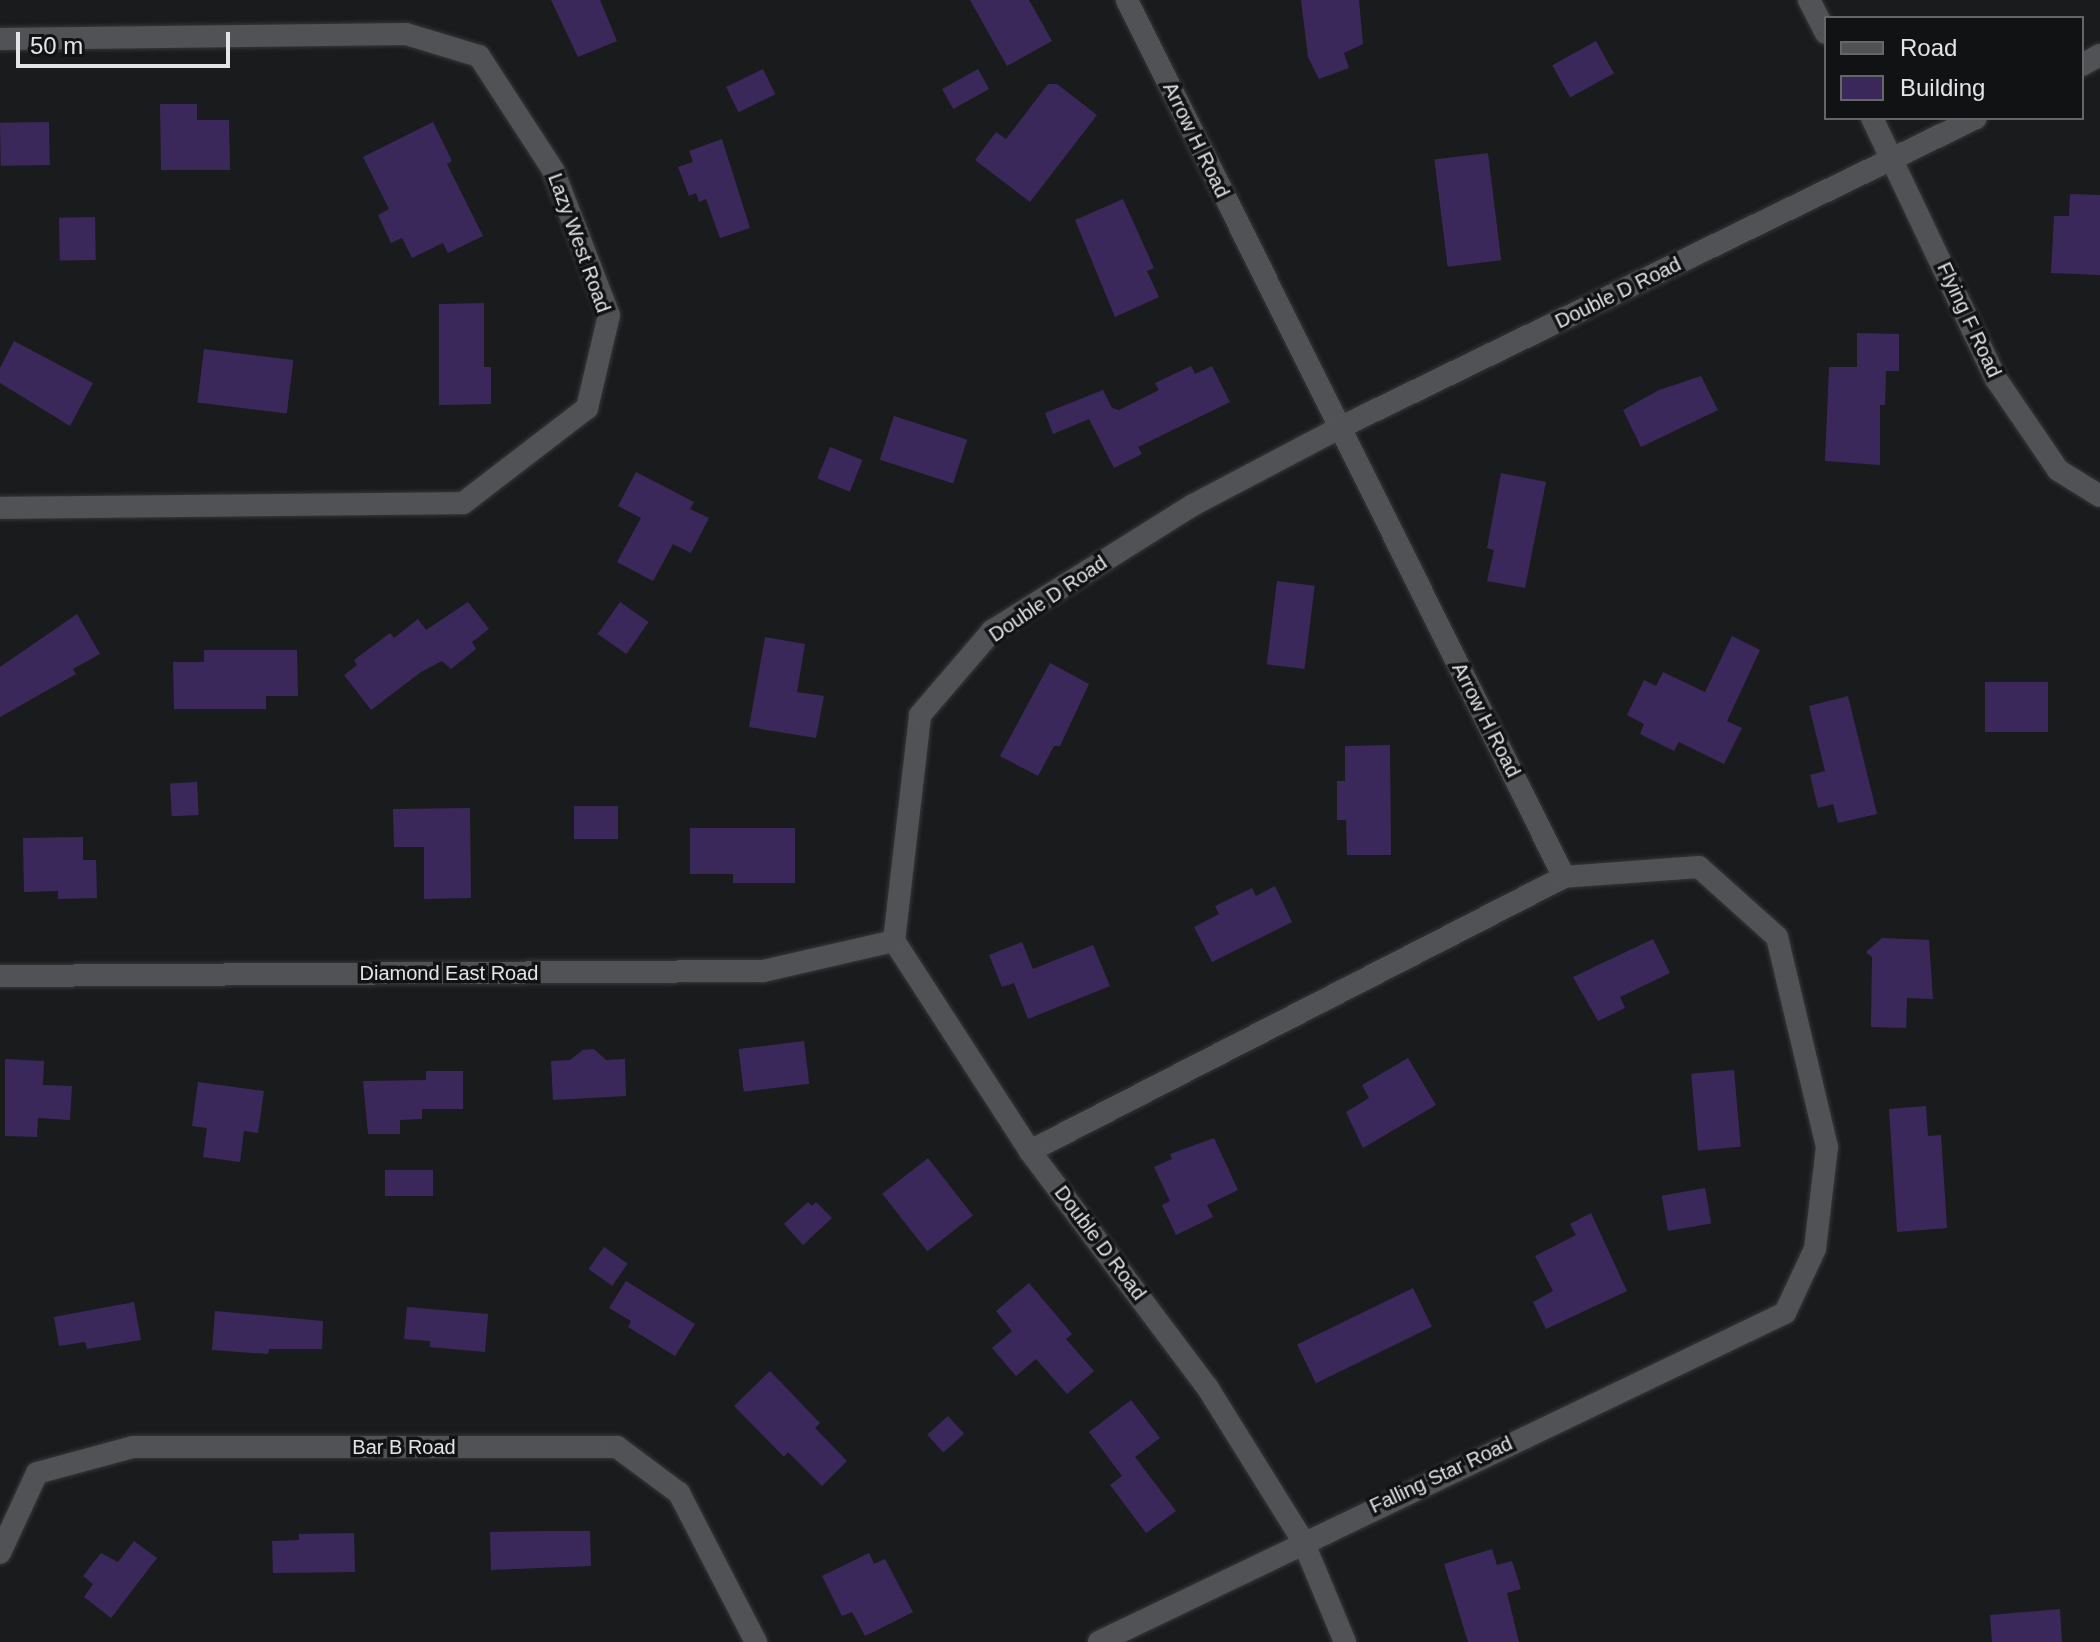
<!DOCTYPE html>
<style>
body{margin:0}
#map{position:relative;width:2100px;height:1642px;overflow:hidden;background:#1a1b1d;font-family:Arial,sans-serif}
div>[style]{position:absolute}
.building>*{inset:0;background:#3b285b;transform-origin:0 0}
.roads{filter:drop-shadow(0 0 2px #373738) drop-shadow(0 0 2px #373738)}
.minor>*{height:22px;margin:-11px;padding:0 11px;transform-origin:11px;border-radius:11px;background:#515255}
span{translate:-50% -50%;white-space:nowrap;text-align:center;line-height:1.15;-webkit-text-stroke:7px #111214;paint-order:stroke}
.street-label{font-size:20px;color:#e3e4e5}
.legend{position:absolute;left:1824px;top:16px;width:260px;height:104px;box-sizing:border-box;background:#111214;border:2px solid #656668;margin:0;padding:10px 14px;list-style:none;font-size:24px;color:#e3e4e5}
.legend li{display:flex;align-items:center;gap:16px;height:40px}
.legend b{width:40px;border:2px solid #656668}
.scale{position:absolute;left:16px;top:32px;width:214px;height:36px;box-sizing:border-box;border:4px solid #e3e4e5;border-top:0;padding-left:10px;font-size:24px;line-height:28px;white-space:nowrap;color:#e3e4e5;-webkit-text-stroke:6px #111214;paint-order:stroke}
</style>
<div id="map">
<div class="building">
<div style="clip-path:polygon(551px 0,600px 0,617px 41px,578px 57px)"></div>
<div style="clip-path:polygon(970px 0,1029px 0,1052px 41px,1007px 66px)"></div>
<div style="clip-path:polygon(1301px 0,1359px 0,1363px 44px,1344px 53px,1349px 68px,1319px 79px,1308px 57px)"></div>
<div style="left:1596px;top:41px;width:37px;height:50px;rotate:61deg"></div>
<div style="left:763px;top:69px;width:28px;height:41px;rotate:64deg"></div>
<div style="left:978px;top:69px;width:23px;height:41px;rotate:61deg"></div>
<div style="clip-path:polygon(1048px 84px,1057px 84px,1097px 115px,1030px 202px,975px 160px,996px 132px,1006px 139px)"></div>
<div style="clip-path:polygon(160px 104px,197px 104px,197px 120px,229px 120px,230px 170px,161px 170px)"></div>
<div style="left:49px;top:122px;width:43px;height:49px;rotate:89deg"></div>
<div style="clip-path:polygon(433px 122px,452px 161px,447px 164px,483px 236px,448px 253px,443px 243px,412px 258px,402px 238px,391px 243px,378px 215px,389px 209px,363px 157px)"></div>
<div style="clip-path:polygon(722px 139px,750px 228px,720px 238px,706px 199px,699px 202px,696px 193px,689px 196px,678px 167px,693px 162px,689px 151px)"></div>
<div style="left:1488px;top:153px;width:108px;height:54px;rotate:83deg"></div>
<div style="clip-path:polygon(2070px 194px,2100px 195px,2100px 275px,2051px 273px,2054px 216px,2069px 216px)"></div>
<div style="clip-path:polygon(1123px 199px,1154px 268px,1147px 271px,1159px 297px,1115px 317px,1075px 220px)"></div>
<div style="left:95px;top:217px;width:43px;height:36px;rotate:89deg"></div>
<div style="clip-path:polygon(484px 303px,484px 367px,491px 367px,491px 404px,439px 405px,439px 304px)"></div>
<div style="clip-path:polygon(1857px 333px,1899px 334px,1899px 371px,1886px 371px,1885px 405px,1880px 405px,1880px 465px,1825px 461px,1829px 367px,1857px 367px)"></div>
<div style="clip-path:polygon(14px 341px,93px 383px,70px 426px,0 383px,0 368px)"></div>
<div style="left:204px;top:349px;width:90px;height:54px;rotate:7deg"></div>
<div style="clip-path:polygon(1191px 366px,1195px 374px,1212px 366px,1230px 402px,1138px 447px,1142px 454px,1114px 468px,1089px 419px,1053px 434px,1045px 413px,1103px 390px,1112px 408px,1119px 410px,1159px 390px,1155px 383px)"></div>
<div style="clip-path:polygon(1701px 376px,1718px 410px,1641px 447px,1623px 410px,1659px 390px)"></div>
<div style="left:894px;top:416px;width:77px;height:46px;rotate:18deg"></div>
<div style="left:830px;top:447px;width:35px;height:34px;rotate:22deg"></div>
<div style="clip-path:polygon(636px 472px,694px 502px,690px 509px,709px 518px,691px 553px,673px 544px,653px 581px,617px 562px,641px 518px,618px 506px)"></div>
<div style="clip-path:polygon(1501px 473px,1546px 482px,1525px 588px,1487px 581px,1494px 550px,1487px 548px)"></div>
<div style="left:1277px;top:581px;width:38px;height:84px;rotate:7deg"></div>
<div style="clip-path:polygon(468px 602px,489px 629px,472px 642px,476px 649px,451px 669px,442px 661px,421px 672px,371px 710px,344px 675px,357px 665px,354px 660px,390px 633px,394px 638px,418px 619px,426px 630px)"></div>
<div style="left:620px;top:602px;width:35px;height:39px;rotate:35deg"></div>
<div style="clip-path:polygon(77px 614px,100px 654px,73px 669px,76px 674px,0 717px,0 667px)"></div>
<div style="clip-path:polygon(1732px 636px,1760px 650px,1727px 721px,1742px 728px,1724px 764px,1679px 742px,1674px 751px,1640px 734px,1644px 724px,1627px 715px,1644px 680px,1656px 686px,1663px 672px,1705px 692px)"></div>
<div style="clip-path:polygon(765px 637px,805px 644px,797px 692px,824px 696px,816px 738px,749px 727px)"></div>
<div style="clip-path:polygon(204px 650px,297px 650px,298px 696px,266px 696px,266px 709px,174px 709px,173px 662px,204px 662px)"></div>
<div style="clip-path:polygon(1050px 663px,1089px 684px,1060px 746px,1054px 746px,1038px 776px,1000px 756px)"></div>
<div style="left:1985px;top:682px;width:63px;height:50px"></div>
<div style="clip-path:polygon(1848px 696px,1877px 814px,1838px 823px,1833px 804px,1818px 808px,1810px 775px,1825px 771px,1809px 706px)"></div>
<div style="clip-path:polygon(1390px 745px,1391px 855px,1347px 855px,1346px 820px,1337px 820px,1337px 781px,1345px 781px,1345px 746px)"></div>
<div style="left:197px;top:782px;width:33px;height:27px;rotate:87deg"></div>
<div style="left:574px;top:806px;width:44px;height:33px"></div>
<div style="clip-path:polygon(470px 808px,471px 898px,424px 899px,424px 847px,394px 847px,393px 809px)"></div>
<div style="clip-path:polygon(690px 828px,795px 828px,795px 883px,733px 883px,733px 874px,690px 874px)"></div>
<div style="clip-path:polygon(83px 837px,83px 860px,96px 860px,97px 898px,58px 899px,58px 891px,24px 892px,23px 838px)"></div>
<div style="clip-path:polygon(1275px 886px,1292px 922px,1212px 962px,1194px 927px,1219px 914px,1215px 906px,1252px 888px,1256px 896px)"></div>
<div style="clip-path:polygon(1882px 938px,1929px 940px,1933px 999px,1907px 998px,1906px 1028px,1871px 1027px,1872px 957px,1866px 952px)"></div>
<div style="clip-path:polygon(1653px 939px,1670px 973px,1620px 997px,1625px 1008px,1598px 1021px,1573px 977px)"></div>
<div style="clip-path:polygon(1022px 942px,1033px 969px,1093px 945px,1110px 986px,1028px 1019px,1014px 983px,1002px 987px,989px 955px)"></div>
<div style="left:804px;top:1041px;width:43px;height:66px;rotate:83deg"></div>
<div style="clip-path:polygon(594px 1049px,606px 1060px,625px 1059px,626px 1096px,553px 1100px,551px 1061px,570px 1060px,583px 1050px)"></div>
<div style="clip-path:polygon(1408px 1058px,1436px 1105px,1363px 1148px,1346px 1112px,1369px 1098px,1362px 1085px)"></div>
<div style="clip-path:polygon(5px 1059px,44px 1061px,43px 1085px,72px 1086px,70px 1120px,38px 1118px,37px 1137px,5px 1136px)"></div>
<div style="left:1734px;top:1070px;width:77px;height:43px;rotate:85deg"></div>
<div style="clip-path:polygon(426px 1071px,463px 1071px,463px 1109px,422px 1109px,422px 1119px,400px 1120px,400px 1134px,368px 1134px,363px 1081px,426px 1080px)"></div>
<div style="clip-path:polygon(198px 1082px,264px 1091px,258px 1133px,244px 1131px,240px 1162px,203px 1157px,207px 1128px,192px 1126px)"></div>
<div style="clip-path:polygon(1926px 1106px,1928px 1136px,1941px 1135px,1947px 1228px,1897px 1232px,1889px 1109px)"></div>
<div style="clip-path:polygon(1214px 1138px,1238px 1190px,1207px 1205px,1213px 1217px,1176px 1235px,1162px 1205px,1170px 1201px,1154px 1167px,1172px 1159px,1170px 1154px)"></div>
<div style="left:928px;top:1158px;width:73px;height:58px;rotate:52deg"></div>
<div style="left:385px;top:1170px;width:48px;height:26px"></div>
<div style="left:1705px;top:1188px;width:36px;height:44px;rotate:80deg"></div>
<div style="clip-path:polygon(808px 1202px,812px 1206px,816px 1202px,832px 1218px,803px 1245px,784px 1224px)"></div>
<div style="clip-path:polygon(1591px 1213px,1627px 1291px,1546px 1329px,1533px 1302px,1553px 1291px,1535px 1256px,1576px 1235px,1570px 1224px)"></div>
<div style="left:604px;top:1247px;width:29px;height:27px;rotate:35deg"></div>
<div style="clip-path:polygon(626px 1281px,695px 1324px,675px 1356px,628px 1327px,631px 1321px,609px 1308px)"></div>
<div style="clip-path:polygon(1029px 1283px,1072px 1334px,1066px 1339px,1094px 1371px,1067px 1394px,1036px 1359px,1016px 1376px,992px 1348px,1012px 1331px,996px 1311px)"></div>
<div style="left:1413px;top:1288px;width:43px;height:129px;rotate:64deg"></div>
<div style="clip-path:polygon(134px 1302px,141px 1340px,87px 1349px,85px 1342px,59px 1346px,54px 1317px)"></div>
<div style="clip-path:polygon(407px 1307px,488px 1314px,485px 1352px,430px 1347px,430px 1341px,404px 1339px)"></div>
<div style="clip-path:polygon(215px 1311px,323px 1321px,322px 1349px,269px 1349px,268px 1354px,212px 1350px)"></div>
<div style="clip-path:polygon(770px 1371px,820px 1423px,815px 1428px,847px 1461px,822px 1486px,788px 1452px,784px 1457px,734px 1406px)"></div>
<div style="clip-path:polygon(1131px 1400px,1160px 1438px,1135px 1457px,1176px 1511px,1146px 1533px,1110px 1485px,1122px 1476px,1089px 1432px)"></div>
<div style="left:948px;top:1416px;width:24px;height:28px;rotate:48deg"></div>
<div style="clip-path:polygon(546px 1531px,590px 1531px,591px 1566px,491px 1570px,490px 1532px)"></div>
<div style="clip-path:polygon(354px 1533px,355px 1572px,273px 1573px,272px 1541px,299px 1540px,299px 1534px)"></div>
<div style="clip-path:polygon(134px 1541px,157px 1558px,111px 1618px,84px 1597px,93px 1584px,83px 1576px,101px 1553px,118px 1562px)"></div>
<div style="clip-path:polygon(1492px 1549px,1497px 1565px,1512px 1561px,1521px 1589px,1507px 1593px,1519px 1642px,1468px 1642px,1444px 1564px)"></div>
<div style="clip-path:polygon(869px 1553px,874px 1564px,885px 1559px,913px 1612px,865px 1636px,852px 1612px,842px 1616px,822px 1576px)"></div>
<div style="clip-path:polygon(2060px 1609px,2062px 1642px,1992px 1642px,1990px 1615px)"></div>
</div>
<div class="roads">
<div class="minor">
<div style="left:1809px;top:0;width:37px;rotate:63deg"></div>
<div style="left:0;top:39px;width:406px;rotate:-0.7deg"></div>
<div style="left:406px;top:34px;width:76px;rotate:16.8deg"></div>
<div style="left:479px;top:56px;width:136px;rotate:57deg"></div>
<div style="left:553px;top:170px;width:155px;rotate:68.9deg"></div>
<div style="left:609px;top:315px;width:96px;rotate:103.3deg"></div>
<div style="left:587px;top:408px;width:156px;rotate:142.5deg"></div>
<div style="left:463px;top:503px;width:463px;rotate:179.4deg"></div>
<div style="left:2082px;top:65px;width:21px;rotate:-29deg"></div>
<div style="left:1872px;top:118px;width:289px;rotate:64.6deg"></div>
<div style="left:1996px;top:379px;width:110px;rotate:55.7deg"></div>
<div style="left:2058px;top:470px;width:49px;rotate:31.8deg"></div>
<div style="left:0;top:976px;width:763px;rotate:-0.38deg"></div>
<div style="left:763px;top:971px;width:134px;rotate:-12.9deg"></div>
<div style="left:1030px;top:1151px;width:600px;rotate:-27.16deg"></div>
<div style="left:0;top:1553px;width:88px;rotate:-65.2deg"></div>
<div style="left:37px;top:1473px;width:99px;rotate:-15.2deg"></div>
<div style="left:133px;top:1447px;width:484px"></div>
<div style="left:617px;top:1447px;width:77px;rotate:36.6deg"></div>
<div style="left:679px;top:1493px;width:168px;rotate:62.7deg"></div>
<div style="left:1099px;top:1642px;width:761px;rotate:-25.62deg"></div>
<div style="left:1785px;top:1313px;width:71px;rotate:-64.9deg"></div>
<div style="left:1815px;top:1249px;width:103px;rotate:-83.3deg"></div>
<div style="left:1827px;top:1147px;width:216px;rotate:-103.4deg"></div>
<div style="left:1777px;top:937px;width:105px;rotate:-138.1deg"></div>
<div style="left:1699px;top:867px;width:135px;rotate:175.8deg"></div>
<div style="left:1564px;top:877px;width:980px;rotate:-116.49deg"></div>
<div style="left:1345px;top:1642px;width:109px;rotate:-112.6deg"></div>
<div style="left:1303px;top:1541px;width:181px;rotate:-121.9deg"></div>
<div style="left:1207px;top:1387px;width:295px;rotate:-126.9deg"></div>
<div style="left:1030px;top:1151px;width:250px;rotate:-122.9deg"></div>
<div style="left:894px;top:941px;width:227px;rotate:-83.4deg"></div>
<div style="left:920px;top:715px;width:111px;rotate:-49.4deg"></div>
<div style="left:992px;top:631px;width:237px;rotate:-32.1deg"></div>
<div style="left:1193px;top:505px;width:165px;rotate:-27.8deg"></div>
<div style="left:1339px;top:428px;width:708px;rotate:-25.95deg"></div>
</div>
</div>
<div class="street-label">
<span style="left:1196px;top:140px;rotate:64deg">Arrow H Road</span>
<span style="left:579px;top:243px;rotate:70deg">Lazy West Road</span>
<span style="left:1618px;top:293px;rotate:-26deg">Double D Road</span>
<span style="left:1969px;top:320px;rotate:65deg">Flying F Road</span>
<span style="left:1048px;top:599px;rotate:-34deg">Double D Road</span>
<span style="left:1486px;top:720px;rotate:63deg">Arrow H Road</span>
<span style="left:449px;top:973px">Diamond East Road</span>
<span style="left:1100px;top:1243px;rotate:53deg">Double D Road</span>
<span style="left:404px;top:1447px">Bar B Road</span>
<span style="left:1441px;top:1475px;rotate:-25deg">Falling Star Road</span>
</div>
<ul class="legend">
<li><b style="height:10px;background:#515255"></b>Road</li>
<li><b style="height:22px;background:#3b285b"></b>Building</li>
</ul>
<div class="scale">50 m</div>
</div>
